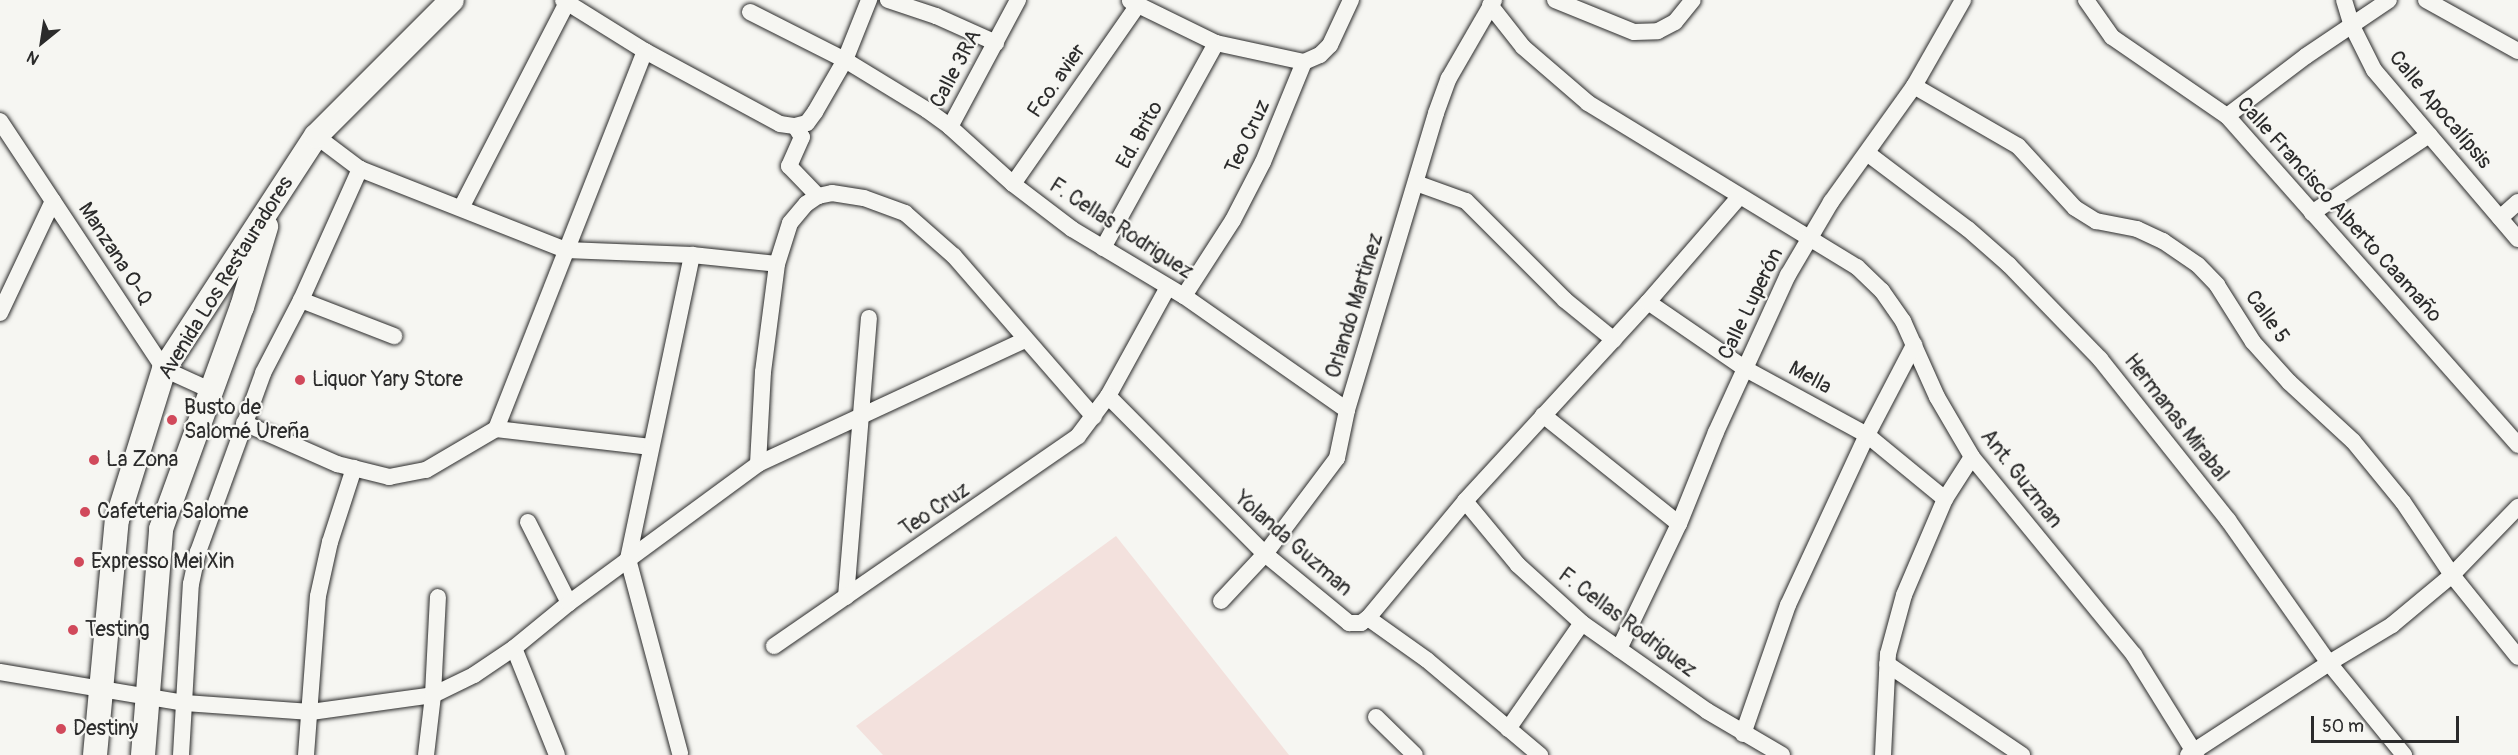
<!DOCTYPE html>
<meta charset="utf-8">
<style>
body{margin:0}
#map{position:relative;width:2518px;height:755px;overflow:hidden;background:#f6f6f2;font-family:Pangolin,sans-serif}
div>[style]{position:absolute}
.built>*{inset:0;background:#f3e1dd}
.roads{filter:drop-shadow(0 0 2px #2b2b2b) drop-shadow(0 0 2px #2b2b2b)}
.street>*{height:16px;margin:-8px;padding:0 8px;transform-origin:8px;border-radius:8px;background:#f6f6f2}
.secondary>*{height:24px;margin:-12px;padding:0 12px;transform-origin:12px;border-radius:12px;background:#f6f6f2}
.dots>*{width:16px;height:16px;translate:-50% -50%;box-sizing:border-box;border:3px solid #f6f6f2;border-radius:50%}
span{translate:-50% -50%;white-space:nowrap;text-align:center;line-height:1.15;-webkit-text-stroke:4.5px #f6f6f2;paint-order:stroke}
.street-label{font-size:21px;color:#2b2b2b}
.poi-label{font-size:21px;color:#2b2b2b}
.left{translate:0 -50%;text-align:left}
.north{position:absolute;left:12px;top:12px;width:60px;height:60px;-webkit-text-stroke:4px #f6f6f2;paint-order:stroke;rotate:210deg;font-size:16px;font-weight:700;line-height:24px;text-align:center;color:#2b2b2b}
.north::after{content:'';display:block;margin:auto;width:21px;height:27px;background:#2b2b2b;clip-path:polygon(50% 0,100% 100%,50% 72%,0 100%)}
.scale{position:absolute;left:2311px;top:716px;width:148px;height:27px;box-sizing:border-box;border:3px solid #2b2b2b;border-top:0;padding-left:8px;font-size:18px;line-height:21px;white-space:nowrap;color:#2b2b2b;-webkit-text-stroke:4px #f6f6f2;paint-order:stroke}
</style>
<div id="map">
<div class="built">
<div style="clip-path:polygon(1116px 536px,1289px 755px,883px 755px,856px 726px)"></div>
</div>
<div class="roads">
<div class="street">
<div style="left:563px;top:0;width:97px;rotate:31.9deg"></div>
<div style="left:645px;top:51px;width:153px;rotate:28.4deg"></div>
<div style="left:780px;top:124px;width:15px;rotate:8deg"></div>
<div style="left:795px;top:126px;width:12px;rotate:-14deg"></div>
<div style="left:807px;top:123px;width:14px;rotate:-54deg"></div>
<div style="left:815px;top:112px;width:60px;rotate:-60deg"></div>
<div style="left:845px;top:60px;width:65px;rotate:-68.2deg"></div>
<div style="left:888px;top:0;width:51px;rotate:18.4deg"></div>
<div style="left:936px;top:16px;width:66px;rotate:24.2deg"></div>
<div style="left:1555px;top:0;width:85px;rotate:22.1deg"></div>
<div style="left:1634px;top:32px;width:24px;rotate:-2deg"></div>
<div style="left:1658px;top:31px;width:19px;rotate:-28deg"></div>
<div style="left:1675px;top:22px;width:28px;rotate:-51deg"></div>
<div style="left:2086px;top:0;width:45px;rotate:54.9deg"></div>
<div style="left:2112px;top:37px;width:140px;rotate:34.5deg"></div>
<div style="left:2227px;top:116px;width:439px;rotate:48.5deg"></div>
<div style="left:2344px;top:0;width:27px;rotate:73deg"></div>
<div style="left:2352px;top:26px;width:49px;rotate:63.4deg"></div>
<div style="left:2374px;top:70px;width:222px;rotate:49.6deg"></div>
<div style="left:2426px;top:0;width:105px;rotate:29deg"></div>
<div style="left:1130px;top:1px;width:96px;rotate:26deg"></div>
<div style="left:1216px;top:43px;width:90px;rotate:12.2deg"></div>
<div style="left:1490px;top:5px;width:53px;rotate:51.8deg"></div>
<div style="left:1523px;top:47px;width:86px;rotate:40.7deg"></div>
<div style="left:1588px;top:103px;width:315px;rotate:31.4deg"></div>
<div style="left:1857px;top:267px;width:35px;rotate:44deg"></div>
<div style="left:1882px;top:291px;width:37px;rotate:55deg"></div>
<div style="left:1903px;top:321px;width:83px;rotate:65.9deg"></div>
<div style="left:1937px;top:397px;width:69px;rotate:59.7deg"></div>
<div style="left:1972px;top:457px;width:256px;rotate:50.7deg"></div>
<div style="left:2134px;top:655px;width:118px;rotate:58.2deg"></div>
<div style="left:750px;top:12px;width:106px;rotate:26.8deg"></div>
<div style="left:845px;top:60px;width:96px;rotate:31.4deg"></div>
<div style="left:927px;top:110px;width:29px;rotate:36deg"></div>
<div style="left:950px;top:127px;width:85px;rotate:42.1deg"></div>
<div style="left:1013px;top:184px;width:74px;rotate:37.3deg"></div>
<div style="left:1072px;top:229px;width:131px;rotate:30.9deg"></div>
<div style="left:1184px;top:296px;width:199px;rotate:35deg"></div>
<div style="left:1914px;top:86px;width:120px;rotate:30deg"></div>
<div style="left:2018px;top:146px;width:84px;rotate:47.4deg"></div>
<div style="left:2075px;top:208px;width:25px;rotate:32deg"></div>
<div style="left:2096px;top:221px;width:42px;rotate:11deg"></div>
<div style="left:2137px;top:229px;width:29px;rotate:25deg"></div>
<div style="left:2163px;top:241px;width:42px;rotate:34.4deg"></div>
<div style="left:2198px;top:265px;width:28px;rotate:46deg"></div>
<div style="left:2217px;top:285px;width:67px;rotate:57.7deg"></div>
<div style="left:2253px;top:342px;width:54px;rotate:48deg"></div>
<div style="left:2289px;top:382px;width:87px;rotate:42.7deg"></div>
<div style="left:2353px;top:441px;width:79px;rotate:50.7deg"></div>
<div style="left:2403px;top:502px;width:88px;rotate:56.1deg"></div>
<div style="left:2452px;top:575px;width:105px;rotate:51.2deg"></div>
<div style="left:2227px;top:116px;width:99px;rotate:-37.2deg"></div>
<div style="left:2306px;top:56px;width:100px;rotate:-34deg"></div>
<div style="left:0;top:121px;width:297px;rotate:56.5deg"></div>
<div style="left:164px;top:369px;width:51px;rotate:24.5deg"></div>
<div style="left:795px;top:126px;width:13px;rotate:58deg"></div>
<div style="left:802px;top:137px;width:32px;rotate:114deg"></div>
<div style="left:789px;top:166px;width:42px;rotate:46deg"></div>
<div style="left:950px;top:127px;width:144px;rotate:-61.8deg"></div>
<div style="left:316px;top:136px;width:55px;rotate:36.9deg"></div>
<div style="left:360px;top:169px;width:221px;rotate:21.5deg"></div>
<div style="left:566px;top:250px;width:126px;rotate:2.3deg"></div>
<div style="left:692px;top:255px;width:85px;rotate:6deg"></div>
<div style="left:1867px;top:153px;width:126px;rotate:37deg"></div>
<div style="left:1968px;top:229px;width:55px;rotate:41.3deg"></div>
<div style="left:2009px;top:265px;width:131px;rotate:45.9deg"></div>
<div style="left:2100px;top:359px;width:206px;rotate:51.5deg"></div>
<div style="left:2228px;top:520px;width:175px;rotate:54.8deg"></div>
<div style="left:2329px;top:663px;width:119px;rotate:50.8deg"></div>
<div style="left:1416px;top:183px;width:53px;rotate:19.8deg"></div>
<div style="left:1466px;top:201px;width:140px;rotate:45deg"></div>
<div style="left:1565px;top:300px;width:63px;rotate:39.2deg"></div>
<div style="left:1013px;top:184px;width:218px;rotate:-55.1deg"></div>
<div style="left:461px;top:208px;width:231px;rotate:-62.7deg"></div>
<div style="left:2312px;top:213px;width:141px;rotate:-33.7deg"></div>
<div style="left:2500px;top:218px;width:24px;rotate:-42deg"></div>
<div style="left:1103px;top:248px;width:234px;rotate:-61.1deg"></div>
<div style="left:1168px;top:287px;width:124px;rotate:118.8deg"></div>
<div style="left:1108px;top:396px;width:223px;rotate:45.2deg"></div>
<div style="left:1265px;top:554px;width:109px;rotate:39.4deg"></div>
<div style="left:1349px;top:623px;width:12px"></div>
<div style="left:1361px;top:623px;width:9px;rotate:-36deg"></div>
<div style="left:1368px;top:618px;width:152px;rotate:-50.3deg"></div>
<div style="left:1465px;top:501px;width:270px;rotate:-47.4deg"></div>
<div style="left:1648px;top:302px;width:140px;rotate:-49deg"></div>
<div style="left:1184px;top:296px;width:90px;rotate:-57.2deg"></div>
<div style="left:1233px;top:220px;width:65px;rotate:-62.7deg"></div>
<div style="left:1263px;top:162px;width:108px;rotate:-67.7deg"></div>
<div style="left:1304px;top:62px;width:17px;rotate:-24deg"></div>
<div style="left:1320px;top:55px;width:14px;rotate:-45deg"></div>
<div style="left:1330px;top:45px;width:50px;rotate:-65deg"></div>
<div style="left:301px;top:300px;width:100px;rotate:21.2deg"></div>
<div style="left:1648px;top:302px;width:116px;rotate:34.5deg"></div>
<div style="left:1744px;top:368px;width:140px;rotate:28.6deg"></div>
<div style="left:1867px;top:435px;width:101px;rotate:39.4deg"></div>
<div style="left:0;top:313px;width:124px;rotate:-64.7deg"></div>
<div style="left:1543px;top:415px;width:174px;rotate:38.7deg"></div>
<div style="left:244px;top:423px;width:102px;rotate:23.8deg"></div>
<div style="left:337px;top:464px;width:54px;rotate:14deg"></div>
<div style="left:389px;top:477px;width:38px;rotate:-11deg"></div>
<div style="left:426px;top:470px;width:81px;rotate:-30.4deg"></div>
<div style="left:496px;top:429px;width:156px;rotate:6.6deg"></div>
<div style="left:496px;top:429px;width:406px;rotate:-68.5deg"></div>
<div style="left:758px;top:464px;width:92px;rotate:-86.9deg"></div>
<div style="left:763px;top:372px;width:109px;rotate:-82.6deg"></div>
<div style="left:777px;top:264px;width:43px;rotate:-72.4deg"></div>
<div style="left:790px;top:223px;width:25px;rotate:-50deg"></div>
<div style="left:806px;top:204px;width:14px;rotate:-34deg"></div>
<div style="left:818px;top:196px;width:14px;rotate:-12deg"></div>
<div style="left:832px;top:193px;width:32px;rotate:9deg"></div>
<div style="left:864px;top:198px;width:44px;rotate:20.1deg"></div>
<div style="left:905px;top:213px;width:65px;rotate:41.3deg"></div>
<div style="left:954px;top:256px;width:213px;rotate:49deg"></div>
<div style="left:1465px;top:501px;width:83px;rotate:50.4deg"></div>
<div style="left:1518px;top:565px;width:86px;rotate:42.2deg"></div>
<div style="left:1582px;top:623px;width:153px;rotate:35.1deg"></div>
<div style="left:1707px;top:711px;width:87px;rotate:30.4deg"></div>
<div style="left:528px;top:522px;width:91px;rotate:63.2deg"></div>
<div style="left:846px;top:597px;width:280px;rotate:-85.3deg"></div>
<div style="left:1221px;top:601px;width:64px;rotate:-46.9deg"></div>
<div style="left:1265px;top:554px;width:120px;rotate:-53.1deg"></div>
<div style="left:1337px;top:458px;width:49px;rotate:-78.2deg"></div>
<div style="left:1347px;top:410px;width:310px;rotate:-73.3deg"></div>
<div style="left:1436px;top:113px;width:37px;rotate:-70deg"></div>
<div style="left:1449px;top:78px;width:90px;rotate:-60deg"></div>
<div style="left:1368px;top:618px;width:72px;rotate:35.4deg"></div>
<div style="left:1427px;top:660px;width:148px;rotate:40.1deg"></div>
<div style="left:774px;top:646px;width:369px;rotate:-34.6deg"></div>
<div style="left:1078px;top:436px;width:50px;rotate:-53.1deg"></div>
<div style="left:514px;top:648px;width:115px;rotate:68.1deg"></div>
<div style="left:1619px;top:649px;width:139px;rotate:-64.4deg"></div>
<div style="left:1679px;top:524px;width:99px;rotate:-68.1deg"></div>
<div style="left:1716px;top:432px;width:173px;rotate:-65.4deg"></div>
<div style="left:1788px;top:275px;width:85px;rotate:-59.5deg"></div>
<div style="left:1831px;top:202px;width:143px;rotate:-54.4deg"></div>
<div style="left:1914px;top:86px;width:99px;rotate:-60.3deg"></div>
<div style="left:1887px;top:664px;width:163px;rotate:34deg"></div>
<div style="left:0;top:672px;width:188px;rotate:9.5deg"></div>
<div style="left:185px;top:703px;width:126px;rotate:4.1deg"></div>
<div style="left:311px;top:712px;width:123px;rotate:-7.9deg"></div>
<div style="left:433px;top:695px;width:46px;rotate:-26deg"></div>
<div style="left:474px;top:675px;width:48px;rotate:-34deg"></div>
<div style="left:514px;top:648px;width:71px;rotate:-39.3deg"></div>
<div style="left:569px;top:603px;width:235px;rotate:-36.3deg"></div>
<div style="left:758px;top:464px;width:294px;rotate:-24.9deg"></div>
<div style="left:1376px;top:717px;width:54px;rotate:44.3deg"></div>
<div style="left:1508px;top:729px;width:129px;rotate:-55.1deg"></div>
<div style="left:1743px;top:734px;width:137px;rotate:-70.8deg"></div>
<div style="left:1788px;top:605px;width:187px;rotate:-65.1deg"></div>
<div style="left:1867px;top:435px;width:102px;rotate:-62.4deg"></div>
<div style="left:680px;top:753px;width:201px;rotate:-105deg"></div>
<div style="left:628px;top:559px;width:311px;rotate:-78.1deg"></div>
<div style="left:181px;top:755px;width:171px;rotate:-86.7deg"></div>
<div style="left:191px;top:584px;width:33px;rotate:-78deg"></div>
<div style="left:198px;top:552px;width:190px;rotate:-70deg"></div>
<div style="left:263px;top:373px;width:82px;rotate:-62.5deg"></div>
<div style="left:301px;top:300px;width:144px;rotate:-65.8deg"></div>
<div style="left:306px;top:755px;width:159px;rotate:-85.7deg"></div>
<div style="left:318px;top:596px;width:55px;rotate:-77.5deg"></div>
<div style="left:330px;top:542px;width:78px;rotate:-72deg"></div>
<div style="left:426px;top:755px;width:60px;rotate:-83.3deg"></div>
<div style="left:433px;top:695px;width:98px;rotate:-87.1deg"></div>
<div style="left:1883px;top:755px;width:101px;rotate:-87.2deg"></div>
<div style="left:1888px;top:654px;width:61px;rotate:-74.8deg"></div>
<div style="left:1904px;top:595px;width:104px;rotate:-66.9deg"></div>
<div style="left:1945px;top:499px;width:50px;rotate:-57.3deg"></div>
<div style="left:2188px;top:755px;width:168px;rotate:-33.1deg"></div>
<div style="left:2329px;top:663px;width:74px;rotate:-31.1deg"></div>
<div style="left:2392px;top:625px;width:78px;rotate:-39.8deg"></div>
<div style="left:2452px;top:575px;width:95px;rotate:-45.9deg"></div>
</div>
<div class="secondary">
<div style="left:95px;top:755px;width:236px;rotate:-84.7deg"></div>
<div style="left:117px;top:520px;width:158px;rotate:-72.7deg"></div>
<div style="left:164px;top:369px;width:278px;rotate:-56.9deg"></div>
<div style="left:316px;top:136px;width:192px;rotate:-45deg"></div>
<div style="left:143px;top:755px;width:227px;rotate:-85.4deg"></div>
<div style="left:161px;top:529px;width:236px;rotate:-70deg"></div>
<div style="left:242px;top:307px;width:84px;rotate:-73.3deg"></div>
</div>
</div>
<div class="dots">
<div style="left:300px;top:380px;background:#d1495b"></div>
<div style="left:172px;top:420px;background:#d1495b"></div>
<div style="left:94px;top:460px;background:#d1495b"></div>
<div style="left:85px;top:512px;background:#d1495b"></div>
<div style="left:79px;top:562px;background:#d1495b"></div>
<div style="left:73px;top:630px;background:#d1495b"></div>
<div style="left:61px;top:729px;background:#d1495b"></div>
</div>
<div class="street-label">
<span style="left:956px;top:69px;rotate:-62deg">Calle 3RA</span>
<span style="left:1057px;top:81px;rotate:-55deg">Fco. avier</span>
<span style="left:2440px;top:110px;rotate:50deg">Calle Apocalípsis</span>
<span style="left:1140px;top:135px;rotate:-61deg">Ed. Brito</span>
<span style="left:1248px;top:137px;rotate:-65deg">Teo Cruz</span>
<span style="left:2339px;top:210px;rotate:48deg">Calle Francisco Alberto Caamaño</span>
<span style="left:1121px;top:229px;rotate:33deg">F. Cellas Rodriguez</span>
<span style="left:115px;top:254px;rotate:57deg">Manzana O-Q</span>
<span style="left:226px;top:278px;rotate:-58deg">Avenida Los Restauradores</span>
<span style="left:1751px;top:304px;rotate:-64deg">Calle Luperón</span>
<span style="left:1355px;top:306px;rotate:-73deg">Orlando Martinez</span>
<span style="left:2267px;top:317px;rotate:54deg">Calle 5</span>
<span style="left:1810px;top:378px;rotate:29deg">Mella</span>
<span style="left:2176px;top:418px;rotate:52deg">Hermanas Mirabal</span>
<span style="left:2021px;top:479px;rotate:52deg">Ant. Guzman</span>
<span style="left:935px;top:510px;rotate:-34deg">Teo Cruz</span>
<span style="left:1293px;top:544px;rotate:41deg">Yolanda Guzman</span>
<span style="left:1627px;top:623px;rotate:37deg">F. Cellas Rodriguez</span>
</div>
<div class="poi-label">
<span class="left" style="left:312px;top:380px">Liquor Yary Store</span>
<span class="left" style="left:184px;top:420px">Busto de<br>Salomé Ureña</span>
<span class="left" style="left:106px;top:460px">La Zona</span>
<span class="left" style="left:97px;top:512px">Cafeteria Salome</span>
<span class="left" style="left:91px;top:562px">Expresso Mei Xin</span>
<span class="left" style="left:85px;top:630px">Testing</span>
<span class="left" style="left:73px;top:729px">Destiny</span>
</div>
<div class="north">N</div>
<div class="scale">50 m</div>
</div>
